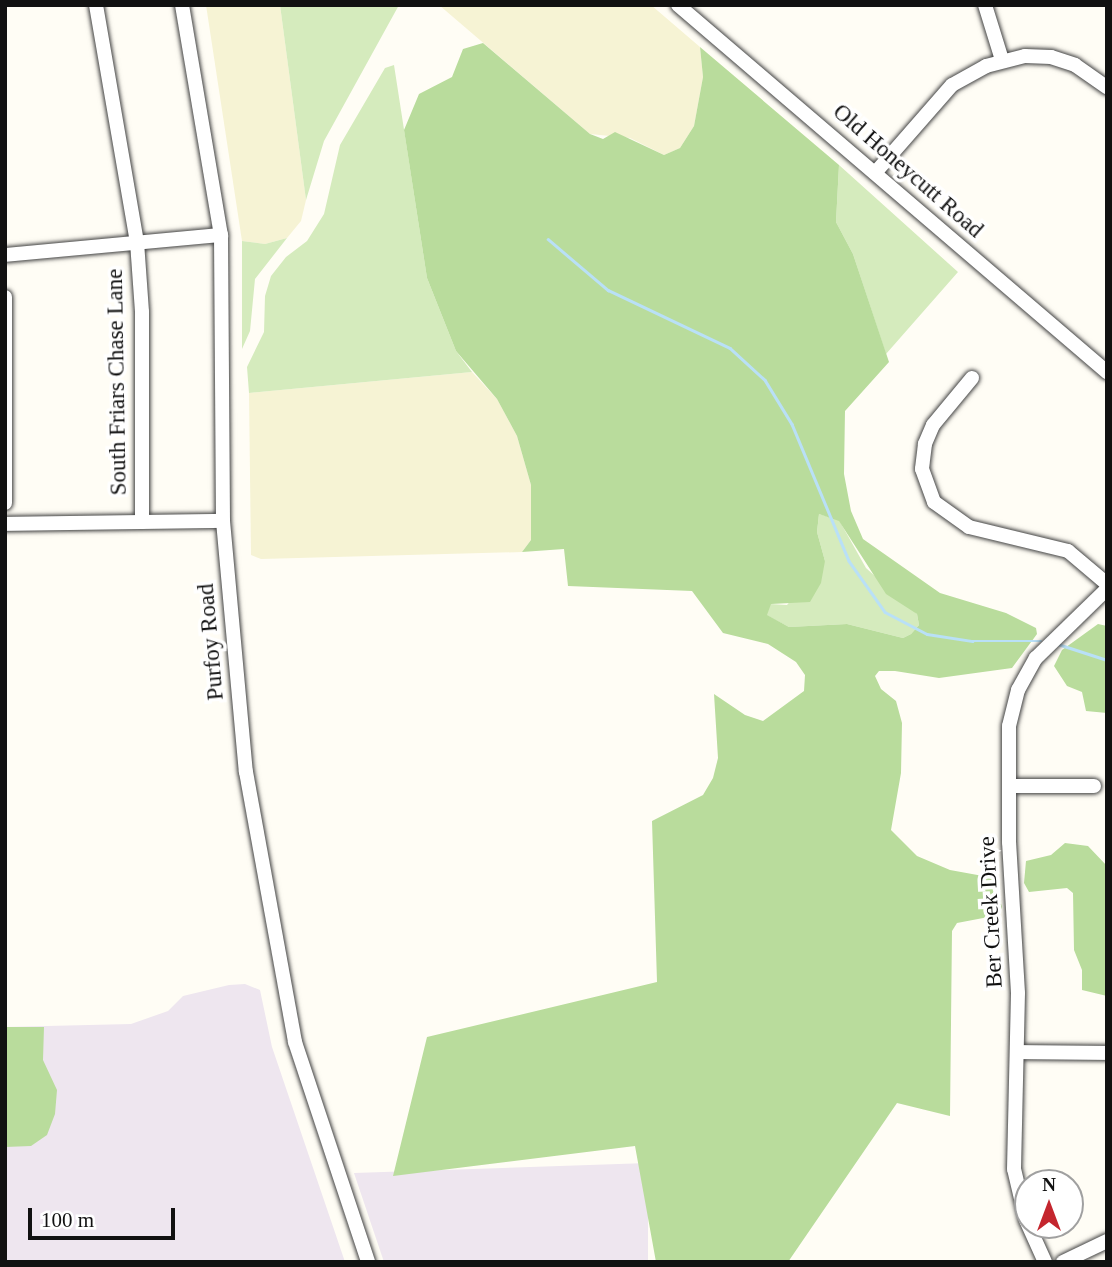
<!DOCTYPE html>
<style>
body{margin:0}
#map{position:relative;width:1112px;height:1267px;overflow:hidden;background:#fffdf5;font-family:"Times New Roman",serif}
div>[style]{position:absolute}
.industrial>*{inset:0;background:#eee6ef}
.farmland>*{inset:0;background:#f6f3d4}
.green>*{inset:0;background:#d5ebbd}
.forest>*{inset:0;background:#b9dc9c}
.stream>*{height:2.5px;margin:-1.25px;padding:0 1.25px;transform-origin:1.25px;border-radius:1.25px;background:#b9e0f7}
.roads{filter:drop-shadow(0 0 2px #444) drop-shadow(0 0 2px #444)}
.minor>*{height:14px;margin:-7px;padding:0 7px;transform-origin:7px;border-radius:7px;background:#fff}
span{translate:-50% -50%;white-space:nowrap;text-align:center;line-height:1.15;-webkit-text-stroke:7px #fff;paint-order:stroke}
.street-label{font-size:23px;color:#111}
.frame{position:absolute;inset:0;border:7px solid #111;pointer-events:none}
.north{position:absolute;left:1014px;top:1169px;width:70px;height:70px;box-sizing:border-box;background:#fff;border:2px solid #a0a0a0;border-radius:50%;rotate:0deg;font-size:19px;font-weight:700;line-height:28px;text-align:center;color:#111}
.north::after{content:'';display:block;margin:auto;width:24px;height:32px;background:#c4262e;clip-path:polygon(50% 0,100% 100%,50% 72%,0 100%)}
.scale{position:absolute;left:28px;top:1208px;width:147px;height:32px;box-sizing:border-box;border:4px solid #111;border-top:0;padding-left:9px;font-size:21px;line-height:24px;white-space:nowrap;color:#111;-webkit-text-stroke:5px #fff;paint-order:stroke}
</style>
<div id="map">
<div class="industrial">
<div style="clip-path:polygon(229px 985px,245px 984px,260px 990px,272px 1047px,345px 1262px,5px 1262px,5px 1027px,131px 1024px,168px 1011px,183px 996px)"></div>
<div style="clip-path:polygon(648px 1163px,648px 1262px,384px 1262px,354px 1173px)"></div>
</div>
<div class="farmland">
<div style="clip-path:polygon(206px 5px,280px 5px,306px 200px,301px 221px,287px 238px,265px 244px,242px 241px)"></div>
<div style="clip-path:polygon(439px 5px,651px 5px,700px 47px,703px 77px,694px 126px,680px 148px,664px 155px,630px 138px,590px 134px)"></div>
<div style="clip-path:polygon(472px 372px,497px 399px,517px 436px,531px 485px,531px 540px,522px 552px,261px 559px,251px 555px,249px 393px)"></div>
</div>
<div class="green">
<div style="clip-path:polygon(280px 5px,399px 5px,324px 141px,306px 200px)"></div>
<div style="clip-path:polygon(394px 65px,427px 278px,456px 351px,472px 372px,249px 393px,247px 367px,264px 332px,265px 296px,271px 276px,286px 257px,307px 241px,324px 214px,340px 145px,385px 68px)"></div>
<div style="clip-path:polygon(839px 165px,958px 272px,886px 354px,853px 254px,836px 222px)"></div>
<div style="clip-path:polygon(287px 238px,255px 279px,250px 331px,242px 349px,242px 241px,265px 244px)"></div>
<div style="clip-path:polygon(819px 514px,839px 520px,866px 568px,917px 614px,919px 625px,911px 634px,903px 638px,847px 624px,789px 627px,766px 615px,770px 604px,787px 605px,825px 561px,817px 532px)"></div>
</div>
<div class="forest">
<div style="clip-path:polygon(evenodd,483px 43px,590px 134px,603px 139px,615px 132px,664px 155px,680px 148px,694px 126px,703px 77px,700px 47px,839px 165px,836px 222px,853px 254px,889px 362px,845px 411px,844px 474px,851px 511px,863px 539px,940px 593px,1006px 613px,1036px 628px,1037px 634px,1012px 668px,939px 678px,895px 671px,879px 671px,875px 676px,881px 689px,896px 701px,902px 723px,901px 773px,891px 830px,917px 856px,950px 870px,994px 878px,1002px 907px,999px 915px,957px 923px,952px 931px,950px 1116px,897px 1103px,788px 1262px,656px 1262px,635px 1146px,393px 1176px,427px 1037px,657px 982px,652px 821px,703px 795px,713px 778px,718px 758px,714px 694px,745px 715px,763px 721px,804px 691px,805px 675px,796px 662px,768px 644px,723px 633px,692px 591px,568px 586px,564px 549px,522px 552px,531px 540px,531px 485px,517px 436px,497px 399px,456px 351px,427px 278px,404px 130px,419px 94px,452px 77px,463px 49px,483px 43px,819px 514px,839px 521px,886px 594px,917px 614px,919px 625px,911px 634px,903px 638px,847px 624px,789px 627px,767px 615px,771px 604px,810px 602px,821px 583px,825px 561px,817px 532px,819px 514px)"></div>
<div style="clip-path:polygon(1098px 624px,1107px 626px,1107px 713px,1086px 711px,1082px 692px,1067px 686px,1054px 666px,1062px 650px)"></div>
<div style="clip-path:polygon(1065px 843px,1088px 846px,1107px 866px,1107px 996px,1082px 990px,1082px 970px,1074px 950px,1073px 893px,1067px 888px,1029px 892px,1024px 883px,1026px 861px,1051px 855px)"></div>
<div style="clip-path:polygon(5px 1027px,44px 1027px,43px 1060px,57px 1090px,55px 1114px,47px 1135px,31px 1146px,5px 1147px)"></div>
</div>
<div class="stream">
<div style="left:548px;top:239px;width:79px;rotate:40.4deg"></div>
<div style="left:608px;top:290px;width:135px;rotate:25.4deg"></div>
<div style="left:730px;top:348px;width:47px;rotate:42.4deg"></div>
<div style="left:765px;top:380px;width:52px;rotate:58.5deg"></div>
<div style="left:792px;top:424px;width:148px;rotate:67.4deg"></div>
<div style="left:849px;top:561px;width:62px;rotate:54.8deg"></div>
<div style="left:885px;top:612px;width:47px;rotate:27.6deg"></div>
<div style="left:927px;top:634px;width:46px;rotate:8.8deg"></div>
<div style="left:972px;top:641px;width:69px"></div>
<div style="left:1058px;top:644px;width:52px;rotate:18.1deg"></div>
</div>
<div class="roads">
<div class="minor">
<div style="left:96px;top:5px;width:241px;rotate:80.2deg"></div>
<div style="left:137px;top:242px;width:70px;rotate:85.9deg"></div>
<div style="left:142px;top:312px;width:210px;rotate:90deg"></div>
<div style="left:182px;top:5px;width:233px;rotate:80.4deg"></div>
<div style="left:221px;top:235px;width:286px;rotate:89.6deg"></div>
<div style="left:223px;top:521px;width:252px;rotate:84.8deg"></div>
<div style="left:246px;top:772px;width:274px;rotate:79.7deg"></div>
<div style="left:295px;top:1042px;width:232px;rotate:71.6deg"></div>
<div style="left:678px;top:5px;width:565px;rotate:40.55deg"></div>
<div style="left:985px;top:5px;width:58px;rotate:72.8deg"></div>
<div style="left:875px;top:173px;width:117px;rotate:-48.8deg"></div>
<div style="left:952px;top:85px;width:39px;rotate:-29deg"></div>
<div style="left:986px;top:66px;width:40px;rotate:-14.4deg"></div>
<div style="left:1025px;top:56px;width:26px;rotate:2deg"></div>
<div style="left:1051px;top:57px;width:25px;rotate:18deg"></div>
<div style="left:1075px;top:65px;width:39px;rotate:35deg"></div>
<div style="left:5px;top:255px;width:217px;rotate:-5.3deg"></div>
<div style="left:5px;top:297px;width:206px;rotate:90deg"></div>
<div style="left:972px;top:378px;width:61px;rotate:129.7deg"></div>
<div style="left:933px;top:425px;width:21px;rotate:113deg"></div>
<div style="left:925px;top:444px;width:25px;rotate:97deg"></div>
<div style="left:922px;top:469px;width:35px;rotate:70deg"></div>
<div style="left:934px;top:502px;width:43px;rotate:35.5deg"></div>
<div style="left:969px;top:527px;width:102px;rotate:13.6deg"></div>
<div style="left:1068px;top:551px;width:51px;rotate:40.2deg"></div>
<div style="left:5px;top:524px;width:218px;rotate:-0.8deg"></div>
<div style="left:1009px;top:786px;width:85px"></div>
<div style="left:1018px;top:1052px;width:89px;rotate:0.6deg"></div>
<div style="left:1045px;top:1262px;width:46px;rotate:-114.3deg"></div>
<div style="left:1026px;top:1220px;width:52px;rotate:-103.2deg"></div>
<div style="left:1014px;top:1169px;width:176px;rotate:-88.7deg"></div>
<div style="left:1018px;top:993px;width:151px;rotate:-93.4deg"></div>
<div style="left:1009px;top:842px;width:116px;rotate:-90deg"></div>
<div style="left:1009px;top:726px;width:37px;rotate:-76deg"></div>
<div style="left:1018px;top:690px;width:37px;rotate:-61deg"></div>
<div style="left:1036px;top:658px;width:99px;rotate:-44.2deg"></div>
<div style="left:1063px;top:1262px;width:49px;rotate:-25.5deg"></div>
</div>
</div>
<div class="street-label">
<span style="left:908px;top:171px;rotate:41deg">Old Honeycutt Road</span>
<span style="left:117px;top:382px;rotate:-91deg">South Friars Chase Lane</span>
<span style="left:211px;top:642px;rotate:-95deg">Purfoy Road</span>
<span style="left:991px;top:912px;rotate:-93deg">Ber Creek Drive</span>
</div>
<div class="frame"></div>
<div class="north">N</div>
<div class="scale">100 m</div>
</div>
